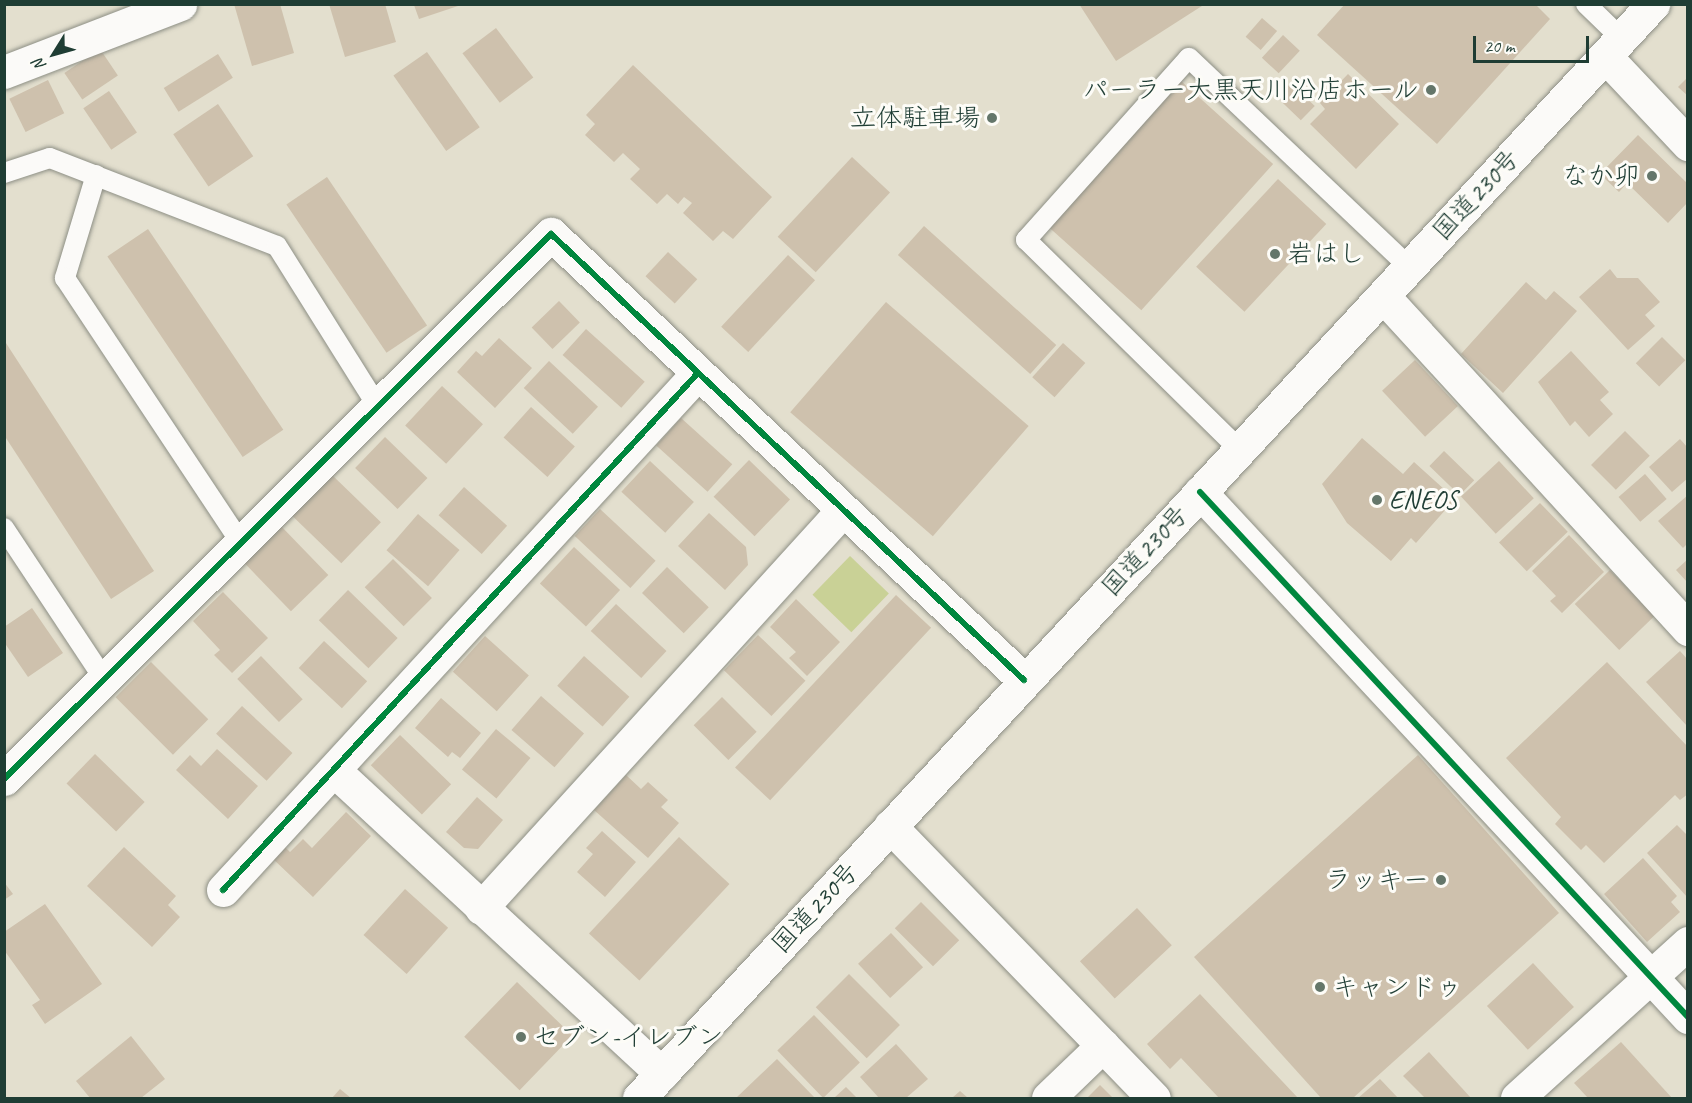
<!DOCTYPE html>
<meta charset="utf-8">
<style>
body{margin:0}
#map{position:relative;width:1692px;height:1103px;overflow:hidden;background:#e3dfce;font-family:Caveat,"Klee One",sans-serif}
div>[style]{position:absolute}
.green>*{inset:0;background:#c9d196;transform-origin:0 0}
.building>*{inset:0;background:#cec1ad;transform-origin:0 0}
.roads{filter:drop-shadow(0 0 2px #8d8f85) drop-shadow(0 0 2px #8d8f85)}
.service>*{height:20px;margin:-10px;padding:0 10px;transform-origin:10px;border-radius:10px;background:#fbfaf8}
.minor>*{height:33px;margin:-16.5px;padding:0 16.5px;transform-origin:16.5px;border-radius:16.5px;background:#fbfaf8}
.trunk>*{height:33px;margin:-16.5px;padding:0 16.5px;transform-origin:16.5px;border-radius:16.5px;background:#fbfaf8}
.cycleway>*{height:6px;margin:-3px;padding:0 3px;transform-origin:3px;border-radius:3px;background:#00873e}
.dots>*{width:16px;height:16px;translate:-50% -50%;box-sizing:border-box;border:3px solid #fdfcf7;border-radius:50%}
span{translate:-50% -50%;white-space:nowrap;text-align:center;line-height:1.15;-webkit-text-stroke:6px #fdfcf7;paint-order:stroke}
.poi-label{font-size:26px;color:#1f3d34}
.right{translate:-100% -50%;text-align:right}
.left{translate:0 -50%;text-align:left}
.street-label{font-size:26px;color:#1f3d34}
.frame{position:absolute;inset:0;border:6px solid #1f3d34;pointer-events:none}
.north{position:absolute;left:24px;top:24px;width:60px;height:60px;-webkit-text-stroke:4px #fdfcf7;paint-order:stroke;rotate:233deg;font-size:16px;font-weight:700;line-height:24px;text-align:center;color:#1f3d34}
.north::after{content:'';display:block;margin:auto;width:21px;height:27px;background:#1f3d34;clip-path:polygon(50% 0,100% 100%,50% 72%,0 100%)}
.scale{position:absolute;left:1473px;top:36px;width:116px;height:27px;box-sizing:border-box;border:3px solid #1f3d34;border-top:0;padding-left:8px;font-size:18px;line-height:21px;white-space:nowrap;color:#1f3d34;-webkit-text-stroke:4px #fdfcf7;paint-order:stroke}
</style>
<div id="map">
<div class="green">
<div style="left:850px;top:556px;width:54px;height:54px;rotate:44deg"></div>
</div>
<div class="building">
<div style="clip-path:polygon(234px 4px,280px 4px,294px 53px,252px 66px)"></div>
<div style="clip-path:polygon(329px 4px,385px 4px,396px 42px,345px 57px)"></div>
<div style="clip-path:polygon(1079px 4px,1205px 4px,1116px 61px)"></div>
<div style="clip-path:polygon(1345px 4px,1535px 4px,1550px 19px,1437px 144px,1317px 35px)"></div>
<div style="clip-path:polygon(414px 5px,461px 5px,419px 19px)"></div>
<div style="left:1262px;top:18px;width:20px;height:25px;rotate:41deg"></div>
<div style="left:496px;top:28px;width:62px;height:42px;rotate:53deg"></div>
<div style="left:1283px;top:35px;width:23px;height:31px;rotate:43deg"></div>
<div style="left:100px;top:49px;width:32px;height:43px;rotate:56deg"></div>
<div style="left:427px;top:52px;width:92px;height:41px;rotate:55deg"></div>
<div style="left:218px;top:54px;width:28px;height:64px;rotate:58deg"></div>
<div style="clip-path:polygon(633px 65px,772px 197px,733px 239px,723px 231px,713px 241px,683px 213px,692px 203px,684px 197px,678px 204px,667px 194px,657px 204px,630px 179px,640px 169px,623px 153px,614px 162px,585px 135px,595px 124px,586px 115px)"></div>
<div style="clip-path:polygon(1348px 74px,1399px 124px,1356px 169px,1310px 124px,1325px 109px,1320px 103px)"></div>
<div style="clip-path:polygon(1688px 77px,1688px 96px,1678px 87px)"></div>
<div style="left:48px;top:80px;width:37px;height:43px;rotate:64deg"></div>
<div style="left:1181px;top:81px;width:124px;height:197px;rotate:42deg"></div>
<div style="left:1291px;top:83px;width:33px;height:20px;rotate:44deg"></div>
<div style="left:109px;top:91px;width:50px;height:31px;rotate:56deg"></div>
<div style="left:218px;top:104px;width:63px;height:54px;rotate:56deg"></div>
<div style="clip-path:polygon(1638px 135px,1688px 184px,1688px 202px,1668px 223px,1627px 183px,1619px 192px,1600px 174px)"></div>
<div style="left:852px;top:157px;width:52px;height:109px;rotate:43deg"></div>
<div style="left:327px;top:177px;width:179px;height:49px;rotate:56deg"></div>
<div style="left:1278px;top:179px;width:66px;height:120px;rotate:43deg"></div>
<div style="left:924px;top:226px;width:178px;height:39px;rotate:42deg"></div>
<div style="left:148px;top:229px;width:242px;height:49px;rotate:56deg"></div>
<div style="left:668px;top:252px;width:40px;height:33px;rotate:43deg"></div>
<div style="left:788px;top:255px;width:37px;height:98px;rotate:43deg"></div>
<div style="clip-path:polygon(1610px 269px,1617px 278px,1638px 278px,1660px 302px,1645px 315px,1655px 326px,1628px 350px,1579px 297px)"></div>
<div style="clip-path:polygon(1526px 282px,1546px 300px,1554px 291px,1577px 311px,1503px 393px,1461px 354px)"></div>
<div style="left:559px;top:301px;width:30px;height:38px;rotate:46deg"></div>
<div style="left:886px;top:302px;width:189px;height:146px;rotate:41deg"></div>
<div style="left:586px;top:329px;width:79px;height:35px;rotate:42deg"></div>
<div style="left:1662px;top:337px;width:33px;height:37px;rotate:45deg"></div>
<div style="clip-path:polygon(499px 338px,532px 368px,495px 408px,457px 372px,476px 351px,482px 356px)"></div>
<div style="clip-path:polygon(4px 340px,154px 571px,111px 599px,4px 435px)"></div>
<div style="left:1063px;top:343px;width:30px;height:46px;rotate:42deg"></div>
<div style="clip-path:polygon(1571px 351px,1609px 392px,1600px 400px,1613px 414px,1589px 437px,1575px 421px,1570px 426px,1538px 382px)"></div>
<div style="left:1415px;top:360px;width:63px;height:45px;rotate:47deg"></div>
<div style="left:549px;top:361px;width:67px;height:37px;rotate:43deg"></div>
<div style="left:442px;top:386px;width:56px;height:54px;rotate:43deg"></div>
<div style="left:531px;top:407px;width:59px;height:41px;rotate:42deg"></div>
<div style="left:681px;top:418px;width:69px;height:37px;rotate:42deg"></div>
<div style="left:1625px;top:431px;width:35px;height:48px;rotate:45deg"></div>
<div style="left:385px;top:437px;width:59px;height:43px;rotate:44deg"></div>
<div style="clip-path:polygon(1362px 438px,1403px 474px,1414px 462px,1455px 499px,1416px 543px,1411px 538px,1391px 561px,1347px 523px,1322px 484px)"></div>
<div style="clip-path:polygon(1680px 439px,1688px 448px,1688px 478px,1672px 492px,1649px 467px)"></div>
<div style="left:1444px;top:451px;width:42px;height:21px;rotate:44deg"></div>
<div style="left:749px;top:460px;width:57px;height:51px;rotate:44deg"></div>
<div style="left:650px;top:461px;width:60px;height:42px;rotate:43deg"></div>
<div style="left:1499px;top:461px;width:51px;height:52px;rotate:47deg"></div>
<div style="left:1645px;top:474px;width:33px;height:35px;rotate:49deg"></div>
<div style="left:332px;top:475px;width:68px;height:57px;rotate:44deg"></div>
<div style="left:464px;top:487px;width:58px;height:38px;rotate:42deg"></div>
<div style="clip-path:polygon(1688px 495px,1688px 543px,1683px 548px,1658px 521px)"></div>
<div style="left:1540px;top:503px;width:40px;height:57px;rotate:46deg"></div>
<div style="left:600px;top:509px;width:76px;height:37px;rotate:43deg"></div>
<div style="clip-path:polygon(709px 513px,746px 547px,748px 565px,725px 590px,678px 546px)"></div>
<div style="left:418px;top:514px;width:55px;height:48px;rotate:41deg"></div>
<div style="left:279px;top:524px;width:71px;height:52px;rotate:46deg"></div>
<div style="clip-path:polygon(1569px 535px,1604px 572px,1562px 613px,1550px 601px,1556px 596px,1532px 571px)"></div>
<div style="left:574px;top:547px;width:63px;height:50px;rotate:43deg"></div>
<div style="left:393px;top:559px;width:55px;height:40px;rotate:45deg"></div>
<div style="clip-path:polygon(1688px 559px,1688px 583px,1676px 570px)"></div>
<div style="left:667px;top:567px;width:58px;height:36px;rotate:44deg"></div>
<div style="left:1610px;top:570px;width:64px;height:49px;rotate:46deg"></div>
<div style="left:348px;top:590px;width:69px;height:42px;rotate:44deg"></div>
<div style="clip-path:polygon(223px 592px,268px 638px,232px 673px,214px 655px,220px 650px,193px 621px)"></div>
<div style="left:896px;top:595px;width:48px;height:236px;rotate:43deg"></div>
<div style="clip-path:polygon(796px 599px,840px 642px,807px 676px,789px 658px,796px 652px,770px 627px)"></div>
<div style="left:616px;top:604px;width:69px;height:37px;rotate:43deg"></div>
<div style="clip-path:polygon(32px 608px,63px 653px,28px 677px,4px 642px,4px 627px)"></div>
<div style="left:758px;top:635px;width:66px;height:49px;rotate:44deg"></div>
<div style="left:485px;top:636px;width:59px;height:48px;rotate:42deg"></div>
<div style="left:324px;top:641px;width:59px;height:37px;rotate:43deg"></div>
<div style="clip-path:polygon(1680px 651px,1688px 660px,1688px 727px,1646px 682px)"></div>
<div style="left:261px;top:656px;width:60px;height:33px;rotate:46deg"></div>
<div style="left:584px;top:656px;width:61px;height:40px;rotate:42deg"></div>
<div style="left:151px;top:662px;width:81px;height:50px;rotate:45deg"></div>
<div style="clip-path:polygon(1607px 662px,1688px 747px,1688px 794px,1680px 800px,1675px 795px,1604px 863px,1586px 845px,1581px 850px,1555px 824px,1561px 817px,1506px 758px)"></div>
<div style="left:541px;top:696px;width:57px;height:45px;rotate:41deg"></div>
<div style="left:722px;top:697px;width:49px;height:40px;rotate:45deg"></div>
<div style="clip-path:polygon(441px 698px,481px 733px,460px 758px,452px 752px,448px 757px,415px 728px)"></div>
<div style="left:242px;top:706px;width:69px;height:38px;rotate:43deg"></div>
<div style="left:496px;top:729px;width:45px;height:53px;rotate:40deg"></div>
<div style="left:400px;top:735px;width:71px;height:42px;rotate:44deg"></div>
<div style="clip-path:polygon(217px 749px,258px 786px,228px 819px,176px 770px,190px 755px,201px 766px)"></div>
<div style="left:95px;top:754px;width:69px;height:41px;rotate:44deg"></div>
<div style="clip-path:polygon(1418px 755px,1559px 913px,1353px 1098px,1321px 1098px,1194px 957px)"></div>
<div style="clip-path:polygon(626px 775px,641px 789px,648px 782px,668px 800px,661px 807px,679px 823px,648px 858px,594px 810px)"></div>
<div style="clip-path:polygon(477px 797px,503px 820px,478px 849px,464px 848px,446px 832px)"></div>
<div style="clip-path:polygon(346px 812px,371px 836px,313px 897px,271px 857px,283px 845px,290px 852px,303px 839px,312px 848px)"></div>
<div style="clip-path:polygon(1677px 825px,1688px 836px,1688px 898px,1647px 853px)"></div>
<div style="clip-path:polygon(602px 831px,636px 862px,605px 897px,577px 872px,593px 854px,586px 848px)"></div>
<div style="left:679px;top:837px;width:69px;height:132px;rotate:43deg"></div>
<div style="clip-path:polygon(124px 847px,176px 896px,168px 905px,180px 917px,152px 947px,87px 886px)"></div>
<div style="clip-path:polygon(1643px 858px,1677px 896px,1671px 902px,1680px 912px,1647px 942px,1604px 894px)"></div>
<div style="clip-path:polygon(4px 882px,13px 894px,4px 900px)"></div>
<div style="left:405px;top:889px;width:58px;height:62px;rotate:42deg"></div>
<div style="left:921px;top:902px;width:54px;height:37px;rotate:45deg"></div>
<div style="clip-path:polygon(45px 904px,102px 984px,45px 1024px,32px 1005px,40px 1000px,4px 950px,4px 932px)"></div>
<div style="left:1137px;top:908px;width:51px;height:78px;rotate:47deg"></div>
<div style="left:891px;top:933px;width:47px;height:45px;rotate:47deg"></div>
<div style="left:1533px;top:963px;width:60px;height:63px;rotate:47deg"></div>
<div style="left:849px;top:974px;width:72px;height:47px;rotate:45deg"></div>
<div style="left:517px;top:982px;width:77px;height:76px;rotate:44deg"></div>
<div style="clip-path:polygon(1200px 994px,1298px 1098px,1219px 1098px,1181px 1058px,1170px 1069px,1147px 1044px)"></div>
<div style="left:814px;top:1015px;width:66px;height:51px;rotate:46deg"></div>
<div style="clip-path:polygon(131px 1036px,165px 1079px,141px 1098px,90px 1098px,76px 1081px)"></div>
<div style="clip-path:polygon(1621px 1042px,1672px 1098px,1588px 1098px,1574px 1083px)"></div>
<div style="clip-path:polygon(896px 1044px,928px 1079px,906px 1098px,879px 1098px,860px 1077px)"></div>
<div style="clip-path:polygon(1429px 1052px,1471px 1098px,1425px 1098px,1403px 1076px)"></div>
<div style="clip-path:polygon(777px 1059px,815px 1098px,736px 1098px)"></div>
<div style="clip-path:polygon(1380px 1079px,1398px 1098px,1358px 1098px)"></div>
<div style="clip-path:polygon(1100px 1085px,1113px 1098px,1087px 1098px)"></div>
<div style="clip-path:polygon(846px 1087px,857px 1098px,834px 1098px)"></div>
<div style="clip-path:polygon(340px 1089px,351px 1098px,332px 1098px)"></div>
<div style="clip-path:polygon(960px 1091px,968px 1098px,952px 1098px)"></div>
</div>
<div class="roads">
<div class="service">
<div style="left:1586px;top:4px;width:50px;rotate:44.2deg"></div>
<div style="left:4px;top:173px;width:48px;rotate:-18.1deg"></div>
<div style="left:50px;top:158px;width:243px;rotate:21.2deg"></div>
<div style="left:277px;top:246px;width:190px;rotate:57.9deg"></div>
<div style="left:96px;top:175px;width:108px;rotate:106.8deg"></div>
<div style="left:65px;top:278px;width:318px;rotate:56.4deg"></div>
<div style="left:1240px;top:450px;width:300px;rotate:-135.5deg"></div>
<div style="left:1026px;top:240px;width:244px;rotate:-48.2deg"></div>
<div style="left:1189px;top:58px;width:303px;rotate:43.5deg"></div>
<div style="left:4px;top:528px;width:181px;rotate:56.5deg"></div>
</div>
<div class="minor">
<div style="left:1606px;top:57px;width:120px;rotate:46.7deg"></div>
<div style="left:4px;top:72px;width:189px;rotate:-21.1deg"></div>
<div style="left:1383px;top:296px;width:452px;rotate:47.5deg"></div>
<div style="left:1200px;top:492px;width:717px;rotate:47.09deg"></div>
<div style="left:336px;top:772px;width:444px;rotate:42.8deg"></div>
<div style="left:4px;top:779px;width:772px;rotate:-44.9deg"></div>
<div style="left:551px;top:234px;width:650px;rotate:43.32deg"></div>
<div style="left:890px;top:826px;width:379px;rotate:45.9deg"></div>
<div style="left:223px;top:890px;width:701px;rotate:-47.43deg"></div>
<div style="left:481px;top:908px;width:537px;rotate:-47.72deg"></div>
<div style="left:1048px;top:1098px;width:76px;rotate:-43.9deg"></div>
<div style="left:1517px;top:1098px;width:231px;rotate:-42.2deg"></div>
</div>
<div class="trunk">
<div style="left:639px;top:1098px;width:1492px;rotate:-47.17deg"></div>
</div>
</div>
<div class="cycleway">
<div style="left:1200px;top:492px;width:717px;rotate:47.09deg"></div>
<div style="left:4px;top:779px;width:772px;rotate:-44.9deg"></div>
<div style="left:551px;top:234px;width:650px;rotate:43.32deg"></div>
<div style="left:223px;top:890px;width:701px;rotate:-47.43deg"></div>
</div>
<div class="dots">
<div style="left:1431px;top:90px;background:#64766a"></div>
<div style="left:992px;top:118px;background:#64766a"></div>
<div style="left:1652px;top:176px;background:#64766a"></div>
<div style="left:1275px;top:254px;background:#64766a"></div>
<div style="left:1377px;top:500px;background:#64766a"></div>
<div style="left:1441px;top:880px;background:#64766a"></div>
<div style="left:1320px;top:987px;background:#64766a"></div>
<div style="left:521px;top:1037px;background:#64766a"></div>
</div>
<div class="poi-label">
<span class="right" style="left:1419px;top:90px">パーラー大黒天川沿店ホール</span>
<span class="right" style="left:980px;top:118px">立体駐車場</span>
<span class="right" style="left:1640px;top:176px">なか卯</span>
<span class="left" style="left:1287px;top:254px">岩はし</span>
<span class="left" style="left:1389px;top:500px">ENEOS</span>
<span class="right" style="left:1429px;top:880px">ラッキー</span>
<span class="left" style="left:1332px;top:987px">キャンドゥ</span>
<span class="left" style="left:533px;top:1037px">セブン-イレブン</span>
</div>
<div class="street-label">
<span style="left:1476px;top:195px;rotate:-47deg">国道230号</span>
<span style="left:1145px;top:551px;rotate:-47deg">国道230号</span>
<span style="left:815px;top:908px;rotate:-47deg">国道230号</span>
</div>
<div class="frame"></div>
<div class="north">N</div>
<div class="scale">20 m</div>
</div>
